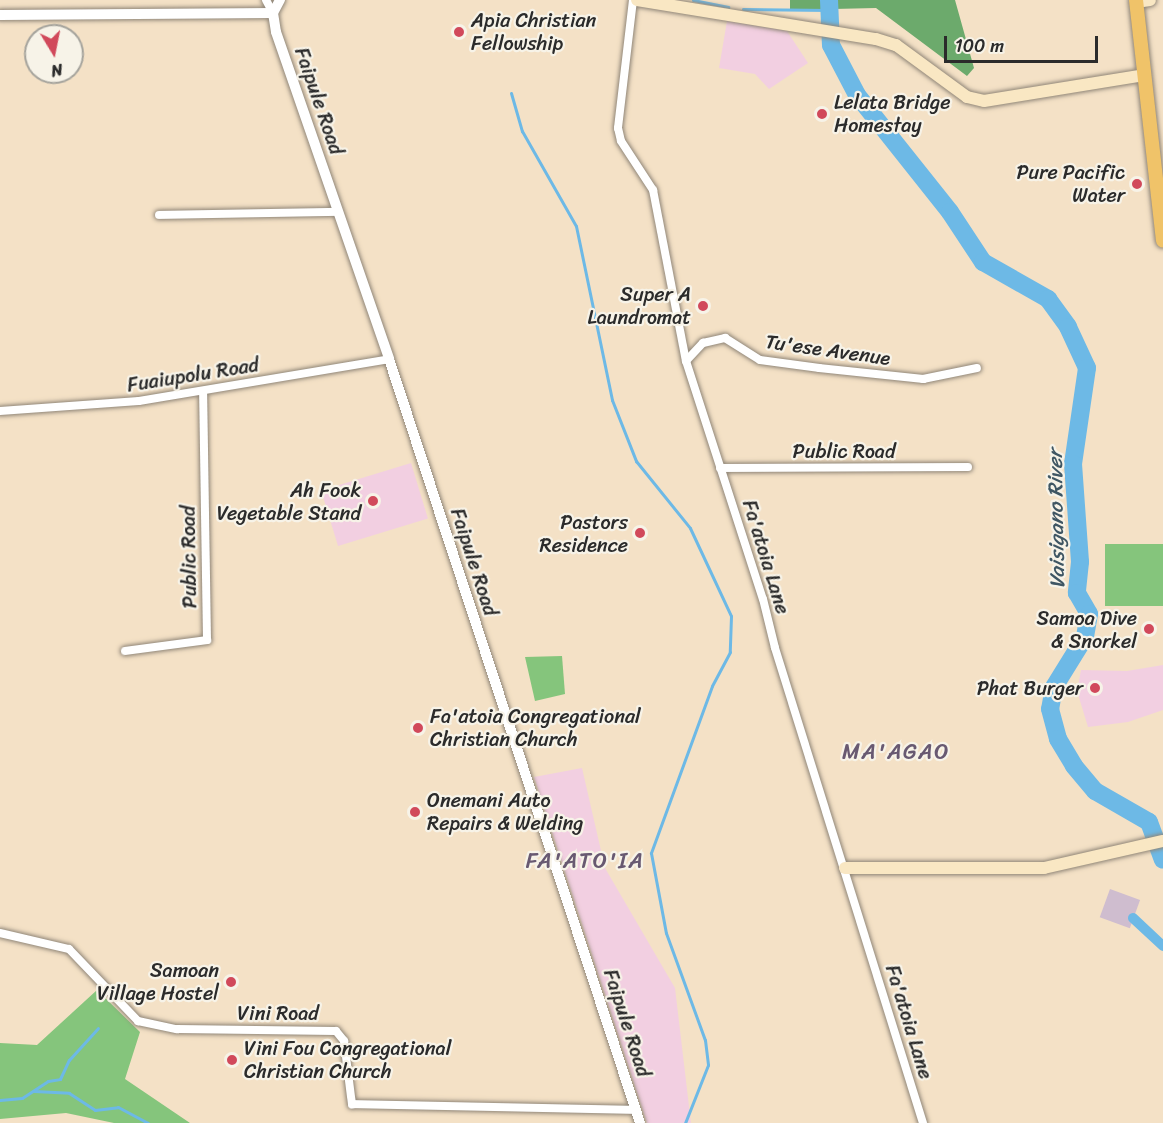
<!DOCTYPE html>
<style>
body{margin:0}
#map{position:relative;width:1163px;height:1123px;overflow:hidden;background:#f4e1c6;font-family:Sriracha,sans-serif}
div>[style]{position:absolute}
.built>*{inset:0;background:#f2cfe1;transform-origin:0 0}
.industrial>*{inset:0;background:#cfbdcf;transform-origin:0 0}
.green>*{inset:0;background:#85c57c;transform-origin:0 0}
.forest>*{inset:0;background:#6caa6c}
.stream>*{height:3px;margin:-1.5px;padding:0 1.5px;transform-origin:1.5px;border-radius:1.5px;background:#6db9e6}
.canal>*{height:10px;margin:-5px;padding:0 5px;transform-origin:5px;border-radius:5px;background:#6db9e6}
.river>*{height:18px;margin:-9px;padding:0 9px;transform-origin:9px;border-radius:9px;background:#6db9e6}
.roads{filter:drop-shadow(0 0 2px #908678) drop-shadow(0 0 2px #908678)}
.minor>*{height:8px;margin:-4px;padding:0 4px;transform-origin:4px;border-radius:4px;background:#fff}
.tertiary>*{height:10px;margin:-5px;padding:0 5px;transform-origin:5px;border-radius:5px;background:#fff}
.secondary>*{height:12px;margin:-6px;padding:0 6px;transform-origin:6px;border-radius:6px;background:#f9e7c3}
.primary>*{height:14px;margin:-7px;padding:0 7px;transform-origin:7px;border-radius:7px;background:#f0c369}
.dots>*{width:16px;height:16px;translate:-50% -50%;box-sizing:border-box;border:3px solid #f7f3e8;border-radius:50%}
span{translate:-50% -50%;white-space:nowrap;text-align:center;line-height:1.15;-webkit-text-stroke:4.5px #f7f3e8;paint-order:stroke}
.poi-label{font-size:20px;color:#2b2b2b}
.left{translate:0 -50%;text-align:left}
.right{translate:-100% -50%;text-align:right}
.street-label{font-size:20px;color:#2b2b2b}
.water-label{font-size:21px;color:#3f5663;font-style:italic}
.quarter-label{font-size:22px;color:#685971;letter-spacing:1.5px}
.north{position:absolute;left:24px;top:24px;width:60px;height:60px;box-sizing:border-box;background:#f7f3e8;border:2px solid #a5a39c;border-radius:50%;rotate:170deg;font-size:16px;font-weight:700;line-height:24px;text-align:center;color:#2b2b2b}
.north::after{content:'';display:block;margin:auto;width:21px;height:27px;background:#d1495b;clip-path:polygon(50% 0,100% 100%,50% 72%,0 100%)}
.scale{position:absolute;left:944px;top:36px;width:154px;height:27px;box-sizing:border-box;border:3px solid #2b2b2b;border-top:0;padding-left:8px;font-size:18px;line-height:21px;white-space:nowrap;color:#2b2b2b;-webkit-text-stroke:4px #f7f3e8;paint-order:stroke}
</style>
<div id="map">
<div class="built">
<div style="clip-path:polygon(727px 21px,787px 31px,808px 63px,769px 89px,755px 74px,719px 68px)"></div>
<div style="left:411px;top:463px;width:58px;height:94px;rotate:73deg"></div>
<div style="clip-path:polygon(1163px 665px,1163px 710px,1128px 722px,1088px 727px,1077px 691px,1081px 670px,1127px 671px)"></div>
<div style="clip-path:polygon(582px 768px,605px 868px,675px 988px,691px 1123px,647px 1123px,534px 777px)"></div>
</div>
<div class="industrial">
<div style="left:1110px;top:889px;width:32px;height:30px;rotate:20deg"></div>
</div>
<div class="green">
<div style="left:1163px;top:544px;width:62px;height:58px;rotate:90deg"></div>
<div style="clip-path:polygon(562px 656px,565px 694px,535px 701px,525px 657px)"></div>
<div style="clip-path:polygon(97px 990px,140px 1032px,125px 1079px,190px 1123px,114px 1123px,66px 1113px,0 1119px,0 1043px,37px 1045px)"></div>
</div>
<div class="forest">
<div style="clip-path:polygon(790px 0,955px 0,974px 68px,967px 76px,876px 8px,790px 10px)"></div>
</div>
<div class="stream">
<div style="left:693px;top:0;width:36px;rotate:11deg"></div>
<div style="left:743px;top:9px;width:86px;rotate:0.7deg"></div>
<div style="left:511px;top:93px;width:40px;rotate:74deg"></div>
<div style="left:522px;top:131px;width:109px;rotate:60.4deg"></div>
<div style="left:576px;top:226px;width:178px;rotate:78.3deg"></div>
<div style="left:612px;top:400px;width:66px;rotate:68.5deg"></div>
<div style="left:636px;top:461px;width:86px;rotate:51.1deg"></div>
<div style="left:690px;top:528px;width:97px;rotate:65deg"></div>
<div style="left:731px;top:616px;width:36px;rotate:92deg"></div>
<div style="left:730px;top:652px;width:38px;rotate:118deg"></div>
<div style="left:712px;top:686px;width:178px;rotate:110.1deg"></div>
<div style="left:651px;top:853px;width:81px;rotate:79.4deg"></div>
<div style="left:666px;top:933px;width:114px;rotate:70deg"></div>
<div style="left:705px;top:1040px;width:25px;rotate:83deg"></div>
<div style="left:708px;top:1065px;width:62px;rotate:111.6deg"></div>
<div style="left:34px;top:1091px;width:35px;rotate:3deg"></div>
<div style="left:69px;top:1093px;width:31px;rotate:33deg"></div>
<div style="left:95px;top:1110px;width:23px;rotate:-7deg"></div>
<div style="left:118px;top:1107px;width:34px;rotate:28deg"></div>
<div style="left:0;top:1100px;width:22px;rotate:-5deg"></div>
<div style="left:22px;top:1098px;width:31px;rotate:-33deg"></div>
<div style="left:48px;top:1081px;width:12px;rotate:-9deg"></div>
<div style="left:60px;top:1079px;width:21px;rotate:-65deg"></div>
<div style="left:69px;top:1060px;width:43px;rotate:-47.8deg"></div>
</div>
<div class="canal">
<div style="left:1133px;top:918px;width:41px;rotate:43deg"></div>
</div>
<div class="river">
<div style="left:829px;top:0;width:45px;rotate:87.5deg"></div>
<div style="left:831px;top:45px;width:56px;rotate:62.5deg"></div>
<div style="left:857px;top:95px;width:149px;rotate:51.5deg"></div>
<div style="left:950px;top:212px;width:60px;rotate:56.6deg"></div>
<div style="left:983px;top:262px;width:75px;rotate:29.6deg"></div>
<div style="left:1048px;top:299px;width:34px;rotate:54deg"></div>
<div style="left:1068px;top:327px;width:45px;rotate:65.1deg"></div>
<div style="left:1087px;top:368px;width:97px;rotate:98.3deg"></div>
<div style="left:1073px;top:464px;width:98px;rotate:85.9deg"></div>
<div style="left:1080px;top:562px;width:31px;rotate:96deg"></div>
<div style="left:1077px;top:593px;width:24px;rotate:60deg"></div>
<div style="left:1089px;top:614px;width:23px;rotate:100deg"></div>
<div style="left:1085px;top:637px;width:59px;rotate:121.8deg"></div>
<div style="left:1054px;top:687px;width:22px;rotate:100deg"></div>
<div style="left:1050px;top:709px;width:31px;rotate:75deg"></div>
<div style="left:1058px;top:739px;width:31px;rotate:59deg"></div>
<div style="left:1074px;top:766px;width:33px;rotate:50deg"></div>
<div style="left:1095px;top:791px;width:62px;rotate:29.9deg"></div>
<div style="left:1149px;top:822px;width:40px;rotate:69.8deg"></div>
</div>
<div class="roads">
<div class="minor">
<div style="left:266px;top:0;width:15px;rotate:62deg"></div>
<div style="left:633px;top:0;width:129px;rotate:96.7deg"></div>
<div style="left:618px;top:128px;width:13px;rotate:77deg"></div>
<div style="left:621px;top:141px;width:59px;rotate:56.9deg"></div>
<div style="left:653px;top:190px;width:174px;rotate:79.1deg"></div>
<div style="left:686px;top:361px;width:250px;rotate:72.1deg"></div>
<div style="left:763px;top:599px;width:50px;rotate:76.2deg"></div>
<div style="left:775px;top:648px;width:498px;rotate:72.7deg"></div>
<div style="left:159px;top:215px;width:179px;rotate:-1deg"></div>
<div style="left:686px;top:361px;width:25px;rotate:-47deg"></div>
<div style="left:703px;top:343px;width:23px;rotate:-13deg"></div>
<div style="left:725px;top:338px;width:41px;rotate:32.2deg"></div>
<div style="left:760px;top:360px;width:60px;rotate:7.7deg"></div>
<div style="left:819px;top:368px;width:105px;rotate:6deg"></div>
<div style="left:923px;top:379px;width:55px;rotate:-11.5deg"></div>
<div style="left:0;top:411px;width:139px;rotate:-4.1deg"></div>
<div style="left:139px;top:401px;width:254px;rotate:-9.5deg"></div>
<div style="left:720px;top:468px;width:248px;rotate:-0.2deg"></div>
<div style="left:125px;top:651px;width:83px;rotate:-7.6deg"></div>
<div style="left:207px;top:640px;width:249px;rotate:-90.9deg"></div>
<div style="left:0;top:933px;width:71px;rotate:13.1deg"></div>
<div style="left:69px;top:949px;width:100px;rotate:46.2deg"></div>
<div style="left:138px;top:1021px;width:40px;rotate:12deg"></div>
<div style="left:177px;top:1029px;width:159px;rotate:0.7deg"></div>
<div style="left:336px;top:1031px;width:13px;rotate:51deg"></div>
<div style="left:344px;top:1041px;width:64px;rotate:82.8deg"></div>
<div style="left:352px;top:1104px;width:284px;rotate:1.2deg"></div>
</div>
<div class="tertiary">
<div style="left:273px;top:13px;width:19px;rotate:81deg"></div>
<div style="left:276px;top:32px;width:346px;rotate:70.9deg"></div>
<div style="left:389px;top:359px;width:804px;rotate:71.81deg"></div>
<div style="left:0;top:15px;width:273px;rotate:-0.4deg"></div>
<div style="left:273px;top:13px;width:15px;rotate:-62deg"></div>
</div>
<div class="secondary">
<div style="left:637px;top:0;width:242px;rotate:9.3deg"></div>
<div style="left:876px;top:39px;width:21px;rotate:17deg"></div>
<div style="left:896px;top:45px;width:88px;rotate:36.2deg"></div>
<div style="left:967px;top:97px;width:17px;rotate:13deg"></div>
<div style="left:984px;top:101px;width:162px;rotate:-9.2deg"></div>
<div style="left:1136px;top:2px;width:14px;rotate:-8deg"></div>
<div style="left:845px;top:868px;width:199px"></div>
<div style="left:1044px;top:868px;width:122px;rotate:-12.8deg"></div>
</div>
<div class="primary">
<div style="left:1136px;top:0;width:242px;rotate:83.6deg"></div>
</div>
</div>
<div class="dots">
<div style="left:459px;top:32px;background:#d1495b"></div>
<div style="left:822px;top:114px;background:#d1495b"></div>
<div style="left:1137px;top:184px;background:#d1495b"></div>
<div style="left:703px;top:306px;background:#d1495b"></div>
<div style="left:373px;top:501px;background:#d1495b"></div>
<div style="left:640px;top:533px;background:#d1495b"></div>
<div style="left:1149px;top:629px;background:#d1495b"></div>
<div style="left:1095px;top:688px;background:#d1495b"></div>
<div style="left:418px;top:728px;background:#d1495b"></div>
<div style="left:415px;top:812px;background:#d1495b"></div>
<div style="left:231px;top:982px;background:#d1495b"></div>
<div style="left:232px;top:1060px;background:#d1495b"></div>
</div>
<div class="poi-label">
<span class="left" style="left:471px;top:32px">Apia Christian<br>Fellowship</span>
<span class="left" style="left:834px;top:114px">Lelata Bridge<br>Homestay</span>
<span class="right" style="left:1125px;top:184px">Pure Pacific<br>Water</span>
<span class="right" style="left:691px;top:306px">Super A<br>Laundromat</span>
<span class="right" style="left:361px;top:502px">Ah Fook<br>Vegetable Stand</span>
<span class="right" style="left:628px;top:534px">Pastors<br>Residence</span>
<span class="right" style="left:1137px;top:630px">Samoa Dive<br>&amp; Snorkel</span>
<span class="right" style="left:1083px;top:688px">Phat Burger</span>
<span class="left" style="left:430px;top:728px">Fa'atoia Congregational<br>Christian Church</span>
<span class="left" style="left:427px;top:812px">Onemani Auto<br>Repairs &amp; Welding</span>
<span class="right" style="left:219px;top:982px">Samoan<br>Village Hostel</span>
<span class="left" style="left:244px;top:1060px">Vini Fou Congregational<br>Christian Church</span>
</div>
<div class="street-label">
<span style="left:319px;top:101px;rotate:71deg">Faipule Road</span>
<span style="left:828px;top:350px;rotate:8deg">Tu'ese Avenue</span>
<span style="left:193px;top:375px;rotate:-9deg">Fuaiupolu Road</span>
<span style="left:844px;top:451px">Public Road</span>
<span style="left:189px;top:557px;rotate:-91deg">Public Road</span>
<span style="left:766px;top:557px;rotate:73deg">Fa'atoia Lane</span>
<span style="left:474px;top:562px;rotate:72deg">Faipule Road</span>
<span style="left:278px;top:1013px">Vini Road</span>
<span style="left:909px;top:1022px;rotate:73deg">Fa'atoia Lane</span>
<span style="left:627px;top:1023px;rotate:72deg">Faipule Road</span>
</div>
<div class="water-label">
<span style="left:1056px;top:519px;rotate:-91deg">Vaisigano River</span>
</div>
<div class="quarter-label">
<span style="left:896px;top:752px">MA'AGAO</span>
<span style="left:585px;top:861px">FA'ATO'IA</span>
</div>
<div class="north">N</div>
<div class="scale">100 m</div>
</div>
